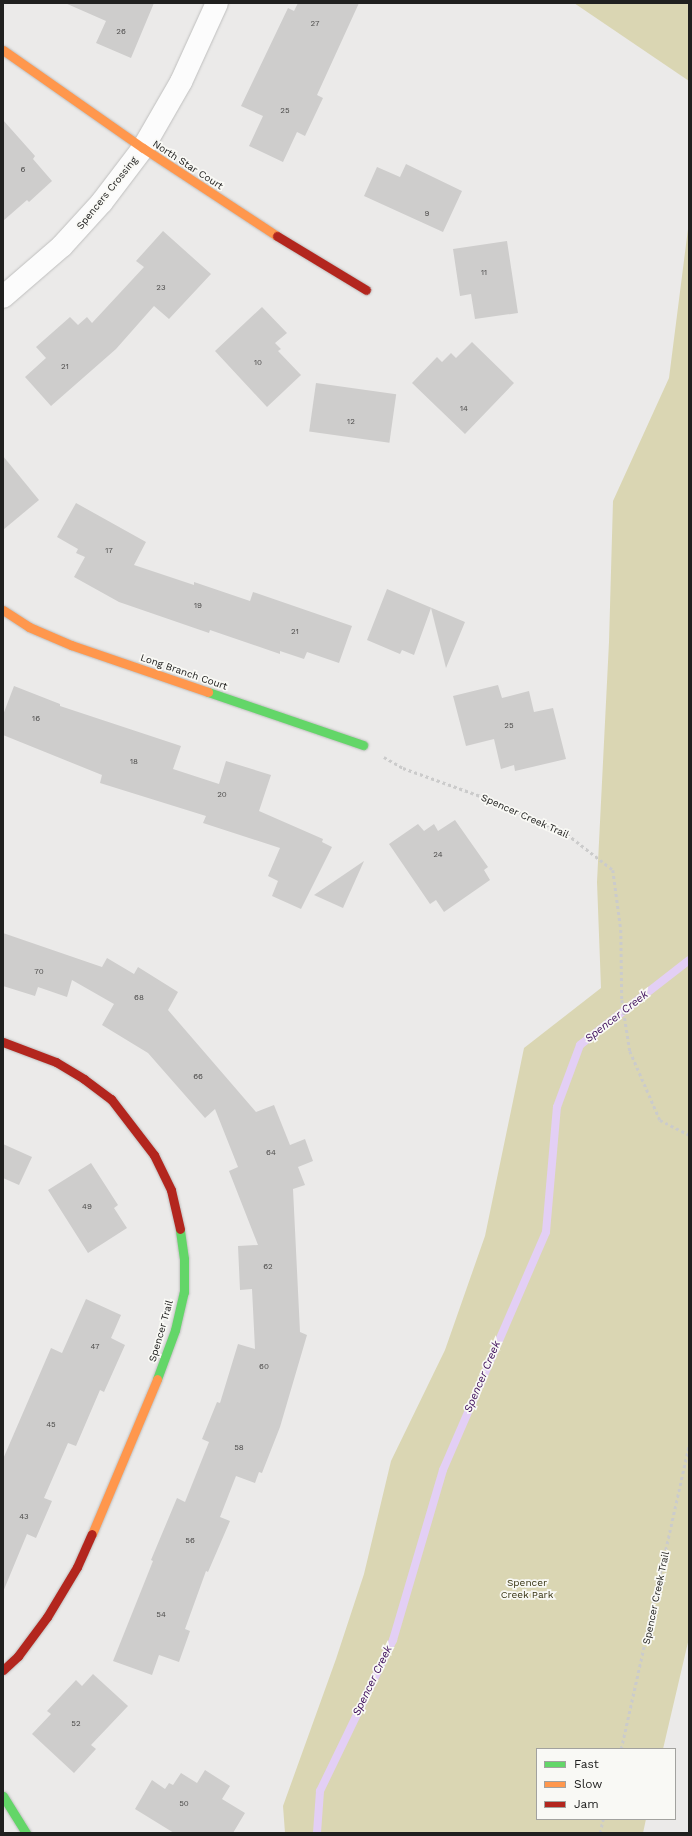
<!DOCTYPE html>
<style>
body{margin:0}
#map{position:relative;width:692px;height:1836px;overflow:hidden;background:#ebeae9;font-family:"Work Sans",sans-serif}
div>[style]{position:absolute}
.green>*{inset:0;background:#dad6b3}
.stream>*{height:8px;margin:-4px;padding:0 4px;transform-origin:4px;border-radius:4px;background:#e3cff5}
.building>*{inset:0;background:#cecdcc;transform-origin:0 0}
.path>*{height:2.5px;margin-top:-1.25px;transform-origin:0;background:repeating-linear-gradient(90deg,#cbcbcb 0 3px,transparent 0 6px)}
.roads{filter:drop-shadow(0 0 1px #bfbfbe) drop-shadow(0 0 1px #bfbfbe)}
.street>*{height:22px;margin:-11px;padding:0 11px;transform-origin:11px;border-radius:11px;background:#fcfcfc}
.fast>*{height:9px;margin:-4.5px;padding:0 4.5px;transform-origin:4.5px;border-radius:4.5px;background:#63d668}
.slow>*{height:9px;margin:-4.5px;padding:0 4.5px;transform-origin:4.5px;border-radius:4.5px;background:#ff974d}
.jam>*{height:9px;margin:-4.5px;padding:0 4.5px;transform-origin:4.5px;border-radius:4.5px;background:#b3261e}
span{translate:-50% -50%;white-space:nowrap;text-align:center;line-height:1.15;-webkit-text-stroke:3.5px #f9f9f5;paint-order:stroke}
.number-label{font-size:8px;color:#4c4b4a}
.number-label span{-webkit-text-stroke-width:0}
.street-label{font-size:10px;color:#20201f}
.park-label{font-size:10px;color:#35310f}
.water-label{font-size:11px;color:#3c0c5a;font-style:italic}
.frame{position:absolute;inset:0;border:4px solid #20201f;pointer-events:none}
.legend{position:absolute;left:536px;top:1748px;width:140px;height:72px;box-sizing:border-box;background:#f9f9f5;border:1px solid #a2a29f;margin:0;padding:5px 7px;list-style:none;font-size:12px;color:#20201f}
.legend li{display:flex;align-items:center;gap:8px;height:20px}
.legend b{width:20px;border:1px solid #a2a29f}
</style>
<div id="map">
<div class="green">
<div style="clip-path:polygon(574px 3px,689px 3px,689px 81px)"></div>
<div style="clip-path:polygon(689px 186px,689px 1638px,663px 1749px,537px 1749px,537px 1819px,646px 1819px,643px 1833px,285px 1833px,283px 1806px,336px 1659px,364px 1574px,391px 1461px,445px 1350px,485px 1236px,524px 1048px,601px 988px,597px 882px,609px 642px,613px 501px,669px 378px,688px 229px)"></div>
</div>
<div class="stream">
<div style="left:317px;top:1833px;width:42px;rotate:-85.9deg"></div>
<div style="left:320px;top:1791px;width:168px;rotate:-64.2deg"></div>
<div style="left:393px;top:1640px;width:177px;rotate:-73.6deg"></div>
<div style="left:443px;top:1470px;width:259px;rotate:-66.6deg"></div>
<div style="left:546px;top:1232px;width:125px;rotate:-85deg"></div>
<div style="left:557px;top:1107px;width:66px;rotate:-69.6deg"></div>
<div style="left:580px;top:1045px;width:138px;rotate:-37.9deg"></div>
</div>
<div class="building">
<div style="clip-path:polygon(65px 3px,154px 3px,131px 58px,96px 43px,106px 21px)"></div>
<div style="clip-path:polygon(298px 3px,359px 3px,317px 95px,323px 98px,305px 136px,297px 132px,283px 162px,249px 146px,263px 116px,241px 106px,288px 8px,294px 11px)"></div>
<div style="clip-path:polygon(3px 120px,35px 156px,33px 159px,52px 181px,29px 202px,27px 200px,3px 221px)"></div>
<div style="clip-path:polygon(406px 164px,462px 191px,443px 232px,364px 196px,377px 167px,400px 177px)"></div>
<div style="clip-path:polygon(163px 231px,211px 274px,169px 319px,154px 306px,116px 349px,51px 406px,25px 377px,46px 358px,36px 347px,70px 317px,78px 325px,87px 317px,92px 323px,144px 267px,136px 261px)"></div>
<div style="clip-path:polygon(507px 241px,518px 313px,475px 319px,471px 294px,460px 296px,453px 249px)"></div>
<div style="clip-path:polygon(262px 307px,287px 333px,275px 343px,281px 349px,278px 351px,301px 375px,267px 407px,215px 351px)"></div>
<div style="clip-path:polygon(472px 342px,514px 383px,465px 434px,412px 383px,437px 357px,442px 362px,451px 353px,456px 358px)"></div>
<div style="left:316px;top:383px;width:81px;height:49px;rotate:8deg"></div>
<div style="clip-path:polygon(3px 456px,39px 500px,3px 530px)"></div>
<div style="clip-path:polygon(76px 503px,146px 542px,134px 565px,194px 585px,194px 582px,250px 601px,253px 592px,352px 626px,339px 663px,307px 652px,304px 659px,280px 651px,280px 654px,210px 630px,209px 633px,119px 602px,74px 577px,85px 557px,76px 553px,78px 549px,57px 537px)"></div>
<div style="clip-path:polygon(387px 589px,465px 622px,446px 668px,431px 608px,414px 655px,402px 650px,400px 654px,367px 640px)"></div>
<div style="clip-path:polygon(498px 685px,502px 698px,529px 691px,534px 712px,553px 708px,566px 759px,515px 771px,514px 765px,501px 769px,494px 739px,466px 746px,453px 696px)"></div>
<div style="clip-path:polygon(14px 686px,60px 704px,60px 706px,181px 746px,173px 769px,219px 784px,226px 761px,271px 775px,259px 811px,323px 839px,322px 842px,332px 847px,301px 909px,272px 896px,278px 881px,268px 876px,280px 848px,203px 823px,206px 816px,100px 783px,102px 775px,3px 735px,3px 715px)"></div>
<div style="clip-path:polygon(455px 820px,488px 867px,484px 870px,490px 880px,444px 912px,436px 900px,430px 904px,389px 844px,418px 824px,424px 831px,434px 824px,438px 831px)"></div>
<div style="clip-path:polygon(364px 861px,343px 908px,314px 895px)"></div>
<div style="clip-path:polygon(3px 933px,102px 967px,107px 958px,134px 974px,138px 967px,178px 992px,168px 1010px,256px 1112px,274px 1105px,290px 1145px,305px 1139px,313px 1161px,298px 1167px,305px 1185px,293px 1189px,300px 1332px,307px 1335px,280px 1427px,262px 1473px,259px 1472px,255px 1483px,236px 1476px,220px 1517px,230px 1521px,208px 1572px,206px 1571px,185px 1629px,190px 1631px,179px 1662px,159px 1655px,152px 1675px,113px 1661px,153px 1561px,151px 1560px,177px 1498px,185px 1502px,209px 1442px,202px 1439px,217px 1402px,220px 1403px,238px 1344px,255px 1349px,252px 1289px,240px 1290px,238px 1246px,258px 1245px,229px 1171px,238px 1167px,215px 1109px,205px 1118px,148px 1053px,102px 1025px,114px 1004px,72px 980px,67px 997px,38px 987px,35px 996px,3px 986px)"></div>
<div style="clip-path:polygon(3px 1144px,32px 1157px,19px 1185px,3px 1178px)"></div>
<div style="clip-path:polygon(91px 1163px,118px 1205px,114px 1208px,127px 1228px,88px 1253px,48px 1190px)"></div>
<div style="clip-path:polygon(86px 1299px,121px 1315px,111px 1338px,125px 1345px,104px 1392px,100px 1390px,76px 1446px,68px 1443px,44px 1498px,52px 1501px,36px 1538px,27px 1534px,3px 1592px,3px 1459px,51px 1348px,62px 1353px)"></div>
<div style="clip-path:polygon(93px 1674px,128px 1706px,91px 1745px,96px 1749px,74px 1773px,32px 1734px,51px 1714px,47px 1711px,76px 1680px,82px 1686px)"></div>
<div style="clip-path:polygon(205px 1770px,230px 1786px,222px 1799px,245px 1813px,233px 1833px,174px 1833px,135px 1809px,152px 1780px,165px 1789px,169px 1783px,173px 1785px,181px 1773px,197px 1783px)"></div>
</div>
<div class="path">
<div style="left:384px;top:757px;width:22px;rotate:30deg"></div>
<div style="left:403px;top:768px;width:100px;rotate:19.9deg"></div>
<div style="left:497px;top:802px;width:77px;rotate:24.6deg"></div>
<div style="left:567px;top:834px;width:58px;rotate:38deg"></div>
<div style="left:613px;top:870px;width:61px;rotate:82.4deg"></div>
<div style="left:621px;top:930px;width:70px;rotate:89.2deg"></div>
<div style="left:622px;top:1000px;width:52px;rotate:81.1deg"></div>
<div style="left:630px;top:1051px;width:75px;rotate:66.5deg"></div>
<div style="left:660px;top:1120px;width:33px;rotate:27deg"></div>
<div style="left:621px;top:1749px;width:311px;rotate:-77.4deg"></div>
<div style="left:600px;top:1833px;width:14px;rotate:-78deg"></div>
</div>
<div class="roads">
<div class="street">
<div style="left:3px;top:297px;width:78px;rotate:-40.8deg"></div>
<div style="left:62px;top:246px;width:59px;rotate:-47.7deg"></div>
<div style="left:102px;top:202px;width:68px;rotate:-52.8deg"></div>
<div style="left:143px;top:148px;width:76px;rotate:-60.1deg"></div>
<div style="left:181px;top:82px;width:87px;rotate:-65.5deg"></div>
</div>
<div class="fast">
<div style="left:208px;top:692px;width:164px;rotate:18.9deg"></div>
<div style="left:157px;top:1379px;width:52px;rotate:-69.8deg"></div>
<div style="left:175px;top:1330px;width:39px;rotate:-77deg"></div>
<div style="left:184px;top:1292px;width:33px;rotate:-90deg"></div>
<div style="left:184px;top:1259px;width:30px;rotate:-98deg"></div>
<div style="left:3px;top:1796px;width:44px;rotate:58.1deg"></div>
</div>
<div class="slow">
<div style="left:3px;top:50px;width:171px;rotate:35deg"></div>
<div style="left:143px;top:148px;width:160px;rotate:33.3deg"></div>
<div style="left:3px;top:610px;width:31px;rotate:33deg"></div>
<div style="left:29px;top:627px;width:46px;rotate:23.2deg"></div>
<div style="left:71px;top:645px;width:145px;rotate:18.9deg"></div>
<div style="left:92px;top:1534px;width:168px;rotate:-67.2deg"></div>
</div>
<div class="jam">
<div style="left:277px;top:236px;width:104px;rotate:31.2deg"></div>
<div style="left:3px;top:1042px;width:57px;rotate:20.7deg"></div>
<div style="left:56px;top:1062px;width:33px;rotate:31deg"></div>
<div style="left:84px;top:1079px;width:34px;rotate:37deg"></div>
<div style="left:111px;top:1099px;width:71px;rotate:52.5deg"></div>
<div style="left:154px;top:1155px;width:39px;rotate:64deg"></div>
<div style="left:171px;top:1190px;width:40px;rotate:77deg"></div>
<div style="left:3px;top:1670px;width:21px;rotate:-43deg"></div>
<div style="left:18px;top:1656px;width:49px;rotate:-53.4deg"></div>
<div style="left:47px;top:1617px;width:58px;rotate:-59deg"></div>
<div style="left:77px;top:1567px;width:36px;rotate:-66deg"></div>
</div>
</div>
<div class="number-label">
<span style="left:315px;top:24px">27</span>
<span style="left:121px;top:32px">26</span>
<span style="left:285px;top:111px">25</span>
<span style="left:23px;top:170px">6</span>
<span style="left:427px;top:214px">9</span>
<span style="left:484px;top:273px">11</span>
<span style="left:161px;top:288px">23</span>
<span style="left:258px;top:363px">10</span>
<span style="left:65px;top:367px">21</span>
<span style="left:464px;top:409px">14</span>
<span style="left:351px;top:422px">12</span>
<span style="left:109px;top:551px">17</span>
<span style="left:198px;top:606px">19</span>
<span style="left:295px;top:632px">21</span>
<span style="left:36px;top:719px">16</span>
<span style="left:509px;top:726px">25</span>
<span style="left:134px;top:762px">18</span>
<span style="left:222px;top:795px">20</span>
<span style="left:438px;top:855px">24</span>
<span style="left:39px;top:972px">70</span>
<span style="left:139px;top:998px">68</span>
<span style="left:198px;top:1077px">66</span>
<span style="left:271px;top:1153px">64</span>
<span style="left:87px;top:1207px">49</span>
<span style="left:268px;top:1267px">62</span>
<span style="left:95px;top:1347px">47</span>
<span style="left:264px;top:1367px">60</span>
<span style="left:51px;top:1425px">45</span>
<span style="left:239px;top:1448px">58</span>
<span style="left:24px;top:1517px">43</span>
<span style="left:190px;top:1541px">56</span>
<span style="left:161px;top:1615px">54</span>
<span style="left:76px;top:1724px">52</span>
<span style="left:184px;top:1804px">50</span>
</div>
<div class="street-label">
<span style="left:188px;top:165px;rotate:33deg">North Star Court</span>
<span style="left:107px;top:193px;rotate:-51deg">Spencers Crossing</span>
<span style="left:184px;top:672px;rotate:19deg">Long Branch Court</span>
<span style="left:525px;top:816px;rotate:24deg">Spencer Creek Trail</span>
<span style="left:161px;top:1331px;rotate:-74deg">Spencer Trail</span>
<span style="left:656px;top:1598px;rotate:-78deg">Spencer Creek Trail</span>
</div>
<div class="park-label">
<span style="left:527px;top:1588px">Spencer<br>Creek Park</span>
</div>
<div class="water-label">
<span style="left:617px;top:1017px;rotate:-38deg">Spencer Creek</span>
<span style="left:483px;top:1377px;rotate:-67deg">Spencer Creek</span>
<span style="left:373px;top:1681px;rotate:-64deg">Spencer Creek</span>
</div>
<div class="frame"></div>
<ul class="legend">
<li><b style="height:5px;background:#63d668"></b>Fast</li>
<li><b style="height:5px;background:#ff974d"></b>Slow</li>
<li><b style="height:5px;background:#b3261e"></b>Jam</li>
</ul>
</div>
